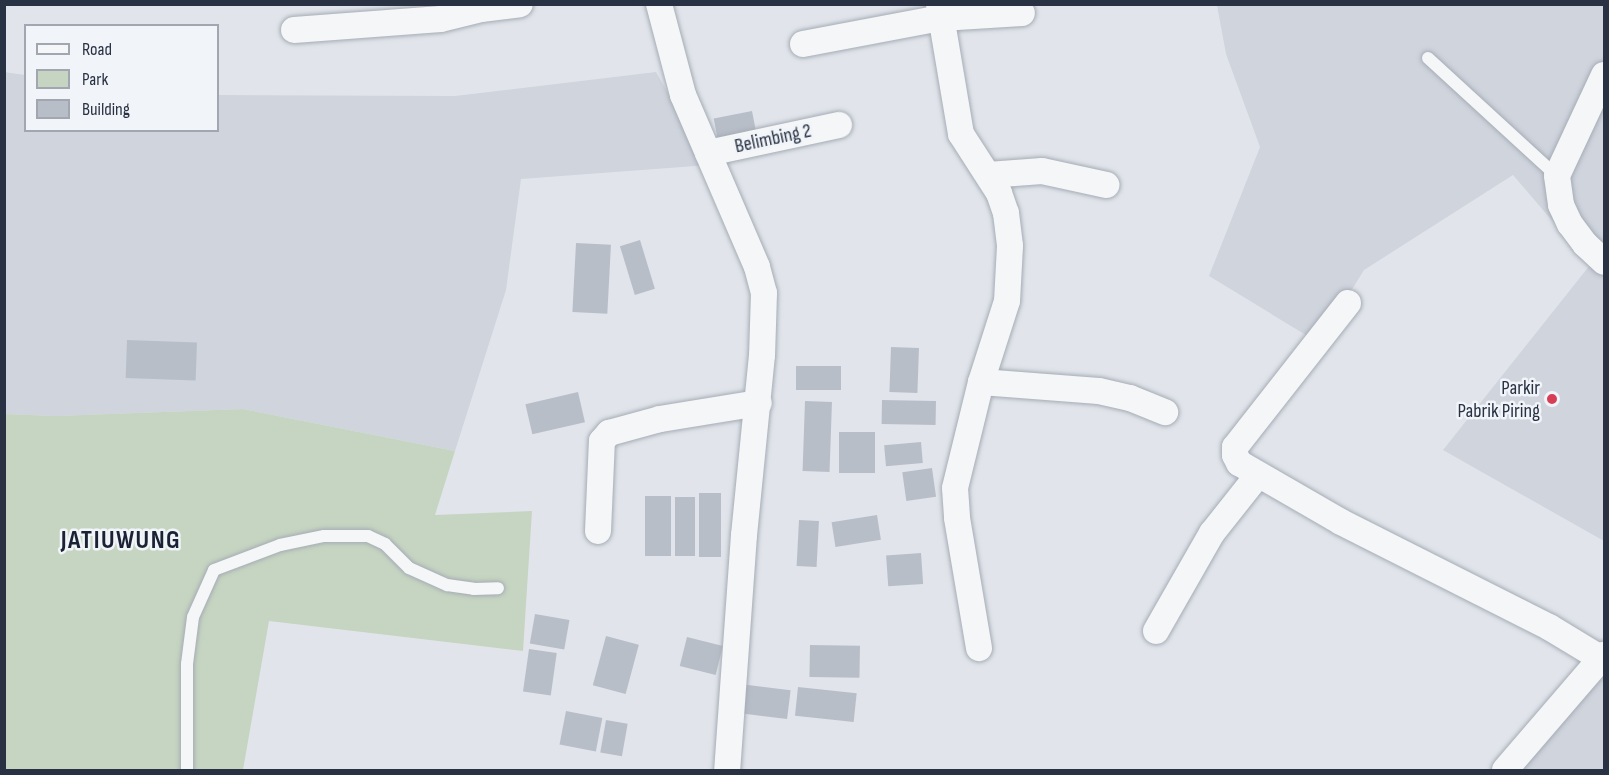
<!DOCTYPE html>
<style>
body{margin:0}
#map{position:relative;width:1609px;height:775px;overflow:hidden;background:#e1e5eb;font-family:"Sofia Sans Condensed",sans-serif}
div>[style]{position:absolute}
.built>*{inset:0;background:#cfd4dd}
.green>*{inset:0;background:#c6d5c1}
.building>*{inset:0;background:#b8bec8;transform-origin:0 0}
.roads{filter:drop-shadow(0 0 2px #a6acb5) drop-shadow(0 0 2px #a6acb5)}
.service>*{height:12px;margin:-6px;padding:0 6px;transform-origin:6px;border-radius:6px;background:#f4f6f8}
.minor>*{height:26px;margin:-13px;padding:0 13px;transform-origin:13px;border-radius:13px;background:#f4f6f8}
.dots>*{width:16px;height:16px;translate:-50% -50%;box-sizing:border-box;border:3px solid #f1f4f8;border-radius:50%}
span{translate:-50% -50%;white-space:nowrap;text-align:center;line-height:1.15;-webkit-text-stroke:5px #f1f4f8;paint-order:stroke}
.street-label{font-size:20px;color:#283243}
.poi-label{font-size:20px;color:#283243}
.right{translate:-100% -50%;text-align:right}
.district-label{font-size:26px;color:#1a2334;font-weight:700;letter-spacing:1.5px}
.frame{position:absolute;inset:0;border:6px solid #283243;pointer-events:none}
.legend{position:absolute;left:24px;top:24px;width:195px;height:108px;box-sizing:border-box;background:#f1f4f8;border:2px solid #a1a6b0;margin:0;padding:8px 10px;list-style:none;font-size:18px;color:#283243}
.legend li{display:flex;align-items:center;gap:12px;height:30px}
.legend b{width:30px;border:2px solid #a1a6b0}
</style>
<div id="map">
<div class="built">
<div style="clip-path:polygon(1217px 5px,1604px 5px,1604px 541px,1443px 450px,1590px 265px,1513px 175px,1364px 270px,1319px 343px,1209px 276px,1260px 147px,1226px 54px)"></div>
<div style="clip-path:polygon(4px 72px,25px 75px,26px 130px,218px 130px,218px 95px,455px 96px,656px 72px,709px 165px,521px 179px,506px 290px,455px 451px,243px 409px,56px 416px,5px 414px)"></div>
<div style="clip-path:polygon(1604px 663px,1604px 770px,1512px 770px)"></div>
</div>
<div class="green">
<div style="clip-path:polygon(243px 409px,455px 451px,435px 515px,532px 511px,523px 651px,269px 621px,243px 770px,5px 770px,5px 414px,56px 416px)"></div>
</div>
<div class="building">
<div style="left:752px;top:111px;width:25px;height:39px;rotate:79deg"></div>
<div style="left:640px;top:240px;width:51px;height:21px;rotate:73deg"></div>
<div style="left:576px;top:243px;width:35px;height:69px;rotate:3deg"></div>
<div style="left:127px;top:340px;width:70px;height:38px;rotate:2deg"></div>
<div style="left:891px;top:347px;width:28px;height:45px;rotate:2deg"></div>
<div style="left:841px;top:366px;width:24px;height:45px;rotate:90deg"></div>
<div style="left:578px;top:392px;width:31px;height:54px;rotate:77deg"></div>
<div style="left:882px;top:400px;width:54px;height:24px;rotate:1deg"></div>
<div style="left:805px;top:401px;width:27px;height:70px;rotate:2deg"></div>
<div style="left:875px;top:432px;width:41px;height:36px;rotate:90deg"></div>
<div style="left:921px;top:442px;width:21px;height:37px;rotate:85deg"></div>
<div style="left:932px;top:468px;width:29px;height:30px;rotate:82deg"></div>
<div style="left:699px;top:493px;width:22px;height:64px"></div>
<div style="left:645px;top:496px;width:26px;height:60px"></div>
<div style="left:675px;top:497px;width:20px;height:59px"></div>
<div style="left:877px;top:515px;width:25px;height:46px;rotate:81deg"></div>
<div style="left:799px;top:520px;width:20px;height:46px;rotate:3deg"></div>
<div style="left:921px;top:553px;width:31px;height:35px;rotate:86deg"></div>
<div style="left:535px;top:614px;width:35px;height:30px;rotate:10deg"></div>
<div style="left:606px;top:636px;width:34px;height:51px;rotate:15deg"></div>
<div style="left:687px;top:637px;width:37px;height:30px;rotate:14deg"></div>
<div style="left:810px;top:645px;width:50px;height:32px;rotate:1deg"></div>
<div style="left:529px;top:649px;width:28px;height:43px;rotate:8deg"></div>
<div style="left:740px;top:684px;width:51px;height:29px;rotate:7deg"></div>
<div style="left:798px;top:687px;width:59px;height:29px;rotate:6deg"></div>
<div style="left:566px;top:711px;width:37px;height:34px;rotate:11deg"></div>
<div style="left:606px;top:720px;width:22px;height:33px;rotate:10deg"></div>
</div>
<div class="roads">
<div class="service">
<div style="left:1428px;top:58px;width:175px;rotate:42.5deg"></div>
<div style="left:187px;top:770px;width:106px;rotate:-90deg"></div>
<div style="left:187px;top:664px;width:47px;rotate:-82.7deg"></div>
<div style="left:193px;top:617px;width:51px;rotate:-65.9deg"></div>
<div style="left:214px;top:570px;width:71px;rotate:-20.7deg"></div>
<div style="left:280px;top:545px;width:45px;rotate:-11.6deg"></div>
<div style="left:324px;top:536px;width:44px"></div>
<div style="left:368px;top:536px;width:19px;rotate:25deg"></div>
<div style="left:385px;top:544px;width:34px;rotate:45deg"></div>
<div style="left:409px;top:568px;width:42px;rotate:24.1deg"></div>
<div style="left:447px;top:585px;width:27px;rotate:8deg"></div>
<div style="left:474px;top:589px;width:24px;rotate:-2deg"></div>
</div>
<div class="minor">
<div style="left:659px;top:4px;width:94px;rotate:75.2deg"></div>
<div style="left:683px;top:95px;width:187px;rotate:66.7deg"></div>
<div style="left:757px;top:267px;width:27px;rotate:75deg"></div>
<div style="left:764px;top:293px;width:62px;rotate:91.8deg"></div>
<div style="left:762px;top:355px;width:181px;rotate:95.7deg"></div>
<div style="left:744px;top:535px;width:236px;rotate:94.1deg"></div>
<div style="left:939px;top:4px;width:132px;rotate:80.4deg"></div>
<div style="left:961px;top:134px;width:70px;rotate:57.2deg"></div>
<div style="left:999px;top:193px;width:21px;rotate:71deg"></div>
<div style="left:1006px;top:213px;width:33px;rotate:83deg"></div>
<div style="left:1010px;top:246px;width:55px;rotate:93.1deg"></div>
<div style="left:1007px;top:301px;width:85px;rotate:107.8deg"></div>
<div style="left:981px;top:382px;width:109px;rotate:103.8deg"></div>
<div style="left:955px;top:488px;width:30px;rotate:86deg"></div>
<div style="left:957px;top:518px;width:132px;rotate:80.4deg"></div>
<div style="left:294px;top:30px;width:147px;rotate:-4.3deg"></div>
<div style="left:441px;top:19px;width:41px;rotate:-14deg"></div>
<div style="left:481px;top:9px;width:39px;rotate:-7deg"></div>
<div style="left:803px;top:44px;width:140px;rotate:-10.7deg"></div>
<div style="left:941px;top:18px;width:81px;rotate:-3.5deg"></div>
<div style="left:1604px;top:75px;width:111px;rotate:115deg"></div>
<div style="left:1557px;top:176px;width:29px;rotate:82deg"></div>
<div style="left:1561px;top:205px;width:21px;rotate:65deg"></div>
<div style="left:1570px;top:224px;width:25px;rotate:53deg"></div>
<div style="left:1585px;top:244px;width:26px;rotate:43deg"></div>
<div style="left:708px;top:153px;width:134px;rotate:-12.1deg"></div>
<div style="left:988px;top:175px;width:54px;rotate:-4.2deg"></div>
<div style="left:1042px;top:171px;width:66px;rotate:12.3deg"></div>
<div style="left:1348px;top:303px;width:183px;rotate:128.1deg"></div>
<div style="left:1235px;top:447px;width:8px;rotate:90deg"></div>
<div style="left:1235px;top:455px;width:9px;rotate:63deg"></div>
<div style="left:1239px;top:463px;width:118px;rotate:30deg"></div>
<div style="left:1341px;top:522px;width:233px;rotate:26.8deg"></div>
<div style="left:1549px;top:627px;width:62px;rotate:31.1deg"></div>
<div style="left:981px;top:382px;width:118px;rotate:4.4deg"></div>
<div style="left:1099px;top:391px;width:32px;rotate:13deg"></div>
<div style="left:1130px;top:398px;width:38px;rotate:22deg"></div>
<div style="left:598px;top:531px;width:90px;rotate:-87.5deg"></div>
<div style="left:602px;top:441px;width:11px;rotate:-49deg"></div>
<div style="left:609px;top:433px;width:53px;rotate:-15.4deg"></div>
<div style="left:660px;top:419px;width:100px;rotate:-9.2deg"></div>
<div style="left:1156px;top:631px;width:113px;rotate:-60.3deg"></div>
<div style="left:1212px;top:533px;width:74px;rotate:-51.6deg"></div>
<div style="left:1505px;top:770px;width:152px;rotate:-49.3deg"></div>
</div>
</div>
<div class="dots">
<div style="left:1552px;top:399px;background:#d73e56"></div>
</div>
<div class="street-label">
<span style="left:773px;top:139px;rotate:-12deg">Belimbing 2</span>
</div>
<div class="poi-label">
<span class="right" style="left:1540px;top:400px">Parkir<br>Pabrik Piring</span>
</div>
<div class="district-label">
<span style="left:121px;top:541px">JATIUWUNG</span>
</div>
<div class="frame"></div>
<ul class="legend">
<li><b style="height:8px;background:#f4f6f8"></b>Road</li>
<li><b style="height:16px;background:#c6d5c1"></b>Park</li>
<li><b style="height:16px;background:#b8bec8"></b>Building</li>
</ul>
</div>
